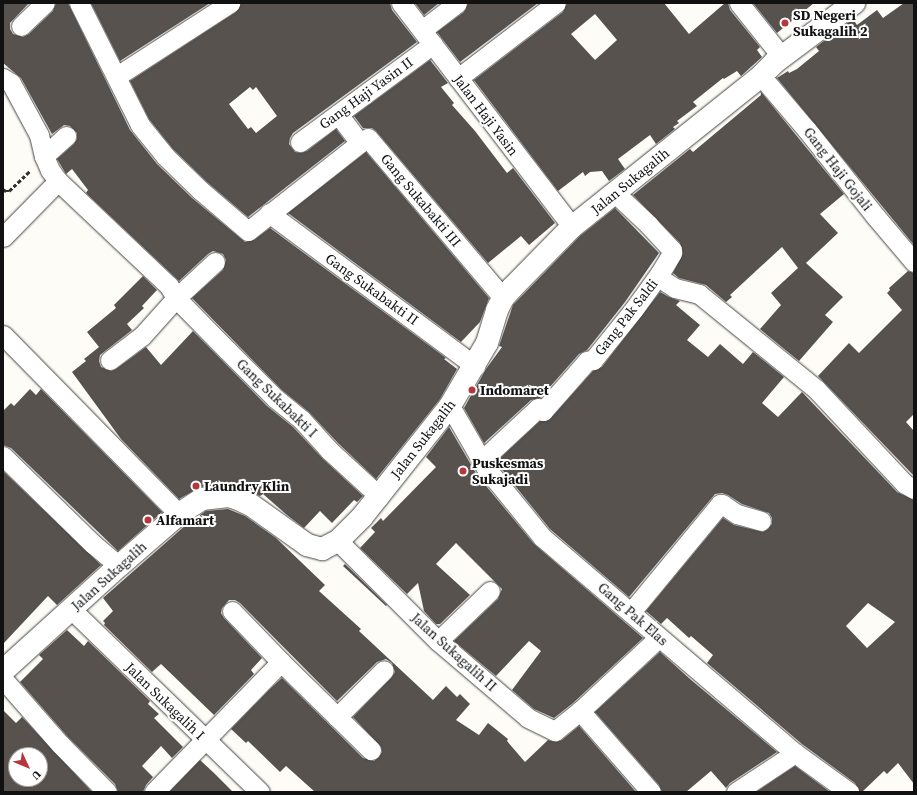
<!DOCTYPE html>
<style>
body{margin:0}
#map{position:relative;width:917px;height:795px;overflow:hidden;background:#fefcf6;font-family:"Source Serif 4",serif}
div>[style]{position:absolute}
.building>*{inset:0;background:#58524e}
.path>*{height:2.5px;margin-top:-1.25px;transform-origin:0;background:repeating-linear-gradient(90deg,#333 0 4px,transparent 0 6px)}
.roads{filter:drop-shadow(0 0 1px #444) drop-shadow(0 0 1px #444)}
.minor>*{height:19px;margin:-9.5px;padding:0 9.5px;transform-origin:9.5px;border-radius:9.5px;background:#fff}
.tertiary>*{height:22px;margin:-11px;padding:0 11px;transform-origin:11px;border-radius:11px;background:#fff}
.dots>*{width:11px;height:11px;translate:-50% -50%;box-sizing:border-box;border:2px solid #fff;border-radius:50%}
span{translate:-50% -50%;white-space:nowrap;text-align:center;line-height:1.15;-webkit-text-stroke:4px #fff;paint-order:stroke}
.poi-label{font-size:14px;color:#111;font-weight:700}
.left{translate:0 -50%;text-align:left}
.street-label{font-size:14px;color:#111}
.frame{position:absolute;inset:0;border:4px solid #111;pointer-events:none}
.north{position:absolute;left:8px;top:747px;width:40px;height:40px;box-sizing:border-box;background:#fff;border:1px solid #a0a0a0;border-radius:50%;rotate:134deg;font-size:11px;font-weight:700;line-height:16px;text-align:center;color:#111}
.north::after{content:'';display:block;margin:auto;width:14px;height:18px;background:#b3373c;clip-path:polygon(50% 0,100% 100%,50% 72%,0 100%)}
</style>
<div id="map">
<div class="building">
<div style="clip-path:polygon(3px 3px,29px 3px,10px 23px,10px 29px,13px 34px,23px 37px,29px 34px,53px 11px,56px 3px,68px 3px,130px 130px,157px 164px,192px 198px,245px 242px,254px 240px,270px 228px,446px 358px,444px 359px,457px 369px,440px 399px,376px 479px,338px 443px,309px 412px,282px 390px,192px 298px,223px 270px,226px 260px,223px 254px,213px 251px,208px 254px,179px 281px,86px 193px,88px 190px,72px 169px,66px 174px,57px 159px,74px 144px,77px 139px,77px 133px,70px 126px,64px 125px,52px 134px,21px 78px,3px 63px)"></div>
<div style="clip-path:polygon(91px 3px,210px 3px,120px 61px)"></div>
<div style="clip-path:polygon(evenodd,241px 3px,390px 3px,392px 10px,417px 42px,293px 133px,290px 138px,289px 144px,295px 152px,301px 153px,307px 151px,336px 129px,345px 141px,248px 217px,207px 182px,173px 149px,149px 119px,130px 81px,236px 12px,241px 3px,250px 87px,253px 90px,256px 87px,277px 116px,256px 133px,251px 127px,248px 129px,229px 104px,250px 87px)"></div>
<div style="clip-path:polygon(415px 3px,439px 3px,424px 15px)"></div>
<div style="clip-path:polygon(468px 3px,538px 3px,460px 62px,437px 32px,464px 12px)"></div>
<div style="clip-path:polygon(evenodd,567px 3px,664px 3px,689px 34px,725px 3px,728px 3px,730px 10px,760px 47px,757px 50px,762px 57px,741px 76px,737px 71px,724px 79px,723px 78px,693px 102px,697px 106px,677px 121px,679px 123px,673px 127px,675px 129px,656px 144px,650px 135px,618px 159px,625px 169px,609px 181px,602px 171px,590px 172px,585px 176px,583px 172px,558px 191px,474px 80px,563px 12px,567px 3px,595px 14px,617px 40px,595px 60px,571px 34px,595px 14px)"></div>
<div style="clip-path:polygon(753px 3px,814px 3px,777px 33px)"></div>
<div style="clip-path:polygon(904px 3px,914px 3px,914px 245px,777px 78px,788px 71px,789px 73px,797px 69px,819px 51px,816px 47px,853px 19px,857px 25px,877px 10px,883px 18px)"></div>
<div style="clip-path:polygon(430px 60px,448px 83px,441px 87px,454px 103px,452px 105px,475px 131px,507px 173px,513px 168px,555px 223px,529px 245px,521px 236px,488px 263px,376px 131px,372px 128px,363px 128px,354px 116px)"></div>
<div style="clip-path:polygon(761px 92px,844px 194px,820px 214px,838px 233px,806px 263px,843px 297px,825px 315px,833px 322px,799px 361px,760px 329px,781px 305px,771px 293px,798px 268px,782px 247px,730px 295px,732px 297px,726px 302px,706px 285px,679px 278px,673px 273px,683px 253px,680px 243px,633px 195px,690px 149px,693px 152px,761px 95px)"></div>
<div style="clip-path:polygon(366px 152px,489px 298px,480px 322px,461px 342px,288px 213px)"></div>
<div style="clip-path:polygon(615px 208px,659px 253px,625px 302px,587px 350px,579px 354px,540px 398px,531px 400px,484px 443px,464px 408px,486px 369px,502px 347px,499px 346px,513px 305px,580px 236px)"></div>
<div style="clip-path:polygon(908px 271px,914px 273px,914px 414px,906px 422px,914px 431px,914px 476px,818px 376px,849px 343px,859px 353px,902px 310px,887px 293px,890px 290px,889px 288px)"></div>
<div style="clip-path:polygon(143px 276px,157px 290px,142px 306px,144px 308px,127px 324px,132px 330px,100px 355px,99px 361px,101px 367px,111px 371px,116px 369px,146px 347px,161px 365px,193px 331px,267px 406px,293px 427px,323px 459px,363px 496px,357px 502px,354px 500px,332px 523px,320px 511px,304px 528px,287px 515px,263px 494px,260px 496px,233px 484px,200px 487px,179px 499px,121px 439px,72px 372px,86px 361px,84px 359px,99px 347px,87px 332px,116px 308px,114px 305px)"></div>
<div style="clip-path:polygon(evenodd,660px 292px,669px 297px,680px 301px,676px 305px,700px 325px,687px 340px,708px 357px,720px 344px,743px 364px,753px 352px,784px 377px,762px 403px,778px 417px,802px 392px,897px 492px,914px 500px,914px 784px,898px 763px,887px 774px,884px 771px,862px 792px,860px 792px,855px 783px,802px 744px,707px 663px,713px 655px,691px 636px,689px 638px,667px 618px,661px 624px,646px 611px,723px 518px,734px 525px,763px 532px,768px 529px,772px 524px,772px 518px,769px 513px,742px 504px,728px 495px,722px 493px,715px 494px,629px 597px,550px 529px,496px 462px,540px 421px,547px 421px,551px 418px,593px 371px,602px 367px,660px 292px,868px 603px,895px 622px,867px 648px,846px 626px,868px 603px)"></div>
<div style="clip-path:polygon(30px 389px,36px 395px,41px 389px,162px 512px,118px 551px,11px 448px,3px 445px,3px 411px,11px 403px,14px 406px)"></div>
<div style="clip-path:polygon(449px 427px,477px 475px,534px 544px,643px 638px,573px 703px,554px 718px,534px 709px,512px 690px,541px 651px,529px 641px,496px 676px,454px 641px,498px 599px,502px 589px,456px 543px,436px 564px,470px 595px,440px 624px,436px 624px,424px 611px,418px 583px,407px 594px,360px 548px,375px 532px,371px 528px,381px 518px,383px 521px,436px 467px,426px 457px)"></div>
<div style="clip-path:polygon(3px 471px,101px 565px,57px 605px,48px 596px,3px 644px)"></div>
<div style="clip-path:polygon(228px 509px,245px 516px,276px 538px,325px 585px,319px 591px,361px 629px,359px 631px,433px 700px,446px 686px,457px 697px,460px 694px,470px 704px,456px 720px,479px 735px,488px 723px,508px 739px,507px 741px,525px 762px,548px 740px,556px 742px,562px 740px,579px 726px,636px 792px,315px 792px,286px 766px,280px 772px,248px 741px,246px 743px,231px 729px,270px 689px,282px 678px,363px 758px,374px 761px,379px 757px,382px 752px,381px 747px,353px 717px,392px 677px,395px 672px,392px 663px,386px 659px,377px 662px,337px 701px,240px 603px,235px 600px,229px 600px,222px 608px,221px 613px,224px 618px,262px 658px,251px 670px,254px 674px,214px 715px,161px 664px,152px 672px,104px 625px,105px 623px,103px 621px,113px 611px,103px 598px,187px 524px,206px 511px)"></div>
<div style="clip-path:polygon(345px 564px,387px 605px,386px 606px,343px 566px)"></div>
<div style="clip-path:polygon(67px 630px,84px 646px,88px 641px,150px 701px,148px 704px,159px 714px,154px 718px,183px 747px,172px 758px,161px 746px,142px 766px,153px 777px,146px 785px,143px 792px,118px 792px,115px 784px,68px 737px,20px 682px,43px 659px,39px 655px)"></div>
<div style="clip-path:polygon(660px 652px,690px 679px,777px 752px,730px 783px,726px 788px,711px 771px,686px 792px,662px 792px,659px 785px,595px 712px)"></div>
<div style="clip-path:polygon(evenodd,3px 710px,16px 723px,22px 717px,92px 792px,3px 792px,3px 710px,16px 755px,40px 755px,40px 779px,16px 779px,16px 755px)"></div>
<div style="clip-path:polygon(200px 760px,214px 773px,233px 792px,169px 792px)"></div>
<div style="clip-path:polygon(795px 766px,830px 792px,756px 792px)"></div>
</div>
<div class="path">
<div style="left:3px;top:189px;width:4px;rotate:34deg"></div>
<div style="left:6px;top:191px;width:3px"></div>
<div style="left:9px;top:191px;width:30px;rotate:-44deg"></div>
</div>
<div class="roads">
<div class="minor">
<div style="left:79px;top:3px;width:136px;rotate:63.4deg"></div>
<div style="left:140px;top:125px;width:40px;rotate:51deg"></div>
<div style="left:165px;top:156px;width:49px;rotate:44.2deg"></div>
<div style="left:200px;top:190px;width:63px;rotate:40.5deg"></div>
<div style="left:248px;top:231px;width:142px;rotate:-38.2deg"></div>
<div style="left:401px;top:3px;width:282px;rotate:52.6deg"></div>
<div style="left:739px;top:3px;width:69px;rotate:51.5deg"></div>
<div style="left:21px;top:26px;width:33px;rotate:-44deg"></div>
<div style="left:422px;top:30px;width:44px;rotate:-37.6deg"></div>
<div style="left:117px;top:76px;width:135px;rotate:-32.9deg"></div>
<div style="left:761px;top:76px;width:71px;rotate:49.6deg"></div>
<div style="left:807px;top:130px;width:111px;rotate:51.6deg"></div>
<div style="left:876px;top:217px;width:59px;rotate:49.8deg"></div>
<div style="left:3px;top:78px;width:9px;rotate:32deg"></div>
<div style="left:11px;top:83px;width:59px;rotate:61.7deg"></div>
<div style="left:39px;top:135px;width:22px;rotate:77deg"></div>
<div style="left:44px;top:156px;width:15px;rotate:67deg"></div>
<div style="left:50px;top:170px;width:14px;rotate:54deg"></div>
<div style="left:58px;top:181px;width:153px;rotate:43.4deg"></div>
<div style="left:169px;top:286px;width:14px;rotate:60deg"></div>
<div style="left:176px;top:298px;width:73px;rotate:45.6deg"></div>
<div style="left:227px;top:350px;width:68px;rotate:45deg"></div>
<div style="left:275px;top:398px;width:33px;rotate:39deg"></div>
<div style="left:301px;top:419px;width:43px;rotate:47.8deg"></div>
<div style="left:330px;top:451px;width:67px;rotate:42.6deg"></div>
<div style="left:458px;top:78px;width:123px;rotate:-37.4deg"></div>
<div style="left:338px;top:114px;width:36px;rotate:53deg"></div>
<div style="left:360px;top:143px;width:9px;rotate:-32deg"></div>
<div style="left:368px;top:138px;width:209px;rotate:49.8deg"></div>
<div style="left:300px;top:142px;width:165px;rotate:-36.4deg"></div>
<div style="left:44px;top:156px;width:30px;rotate:-42deg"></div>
<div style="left:269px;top:213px;width:257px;rotate:36.6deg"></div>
<div style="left:3px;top:237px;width:78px;rotate:-45.5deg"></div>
<div style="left:658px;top:277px;width:20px;rotate:33deg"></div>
<div style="left:675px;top:288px;width:25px;rotate:14deg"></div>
<div style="left:699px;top:294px;width:151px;rotate:39.1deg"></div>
<div style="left:816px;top:389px;width:130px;rotate:46.9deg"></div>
<div style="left:905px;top:484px;width:10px;rotate:29deg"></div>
<div style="left:3px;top:335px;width:251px;rotate:45.5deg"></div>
<div style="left:110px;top:360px;width:40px;rotate:-37deg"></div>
<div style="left:142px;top:336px;width:51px;rotate:-48.2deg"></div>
<div style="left:176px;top:298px;width:53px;rotate:-42.7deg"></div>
<div style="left:450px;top:406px;width:72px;rotate:59.9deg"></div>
<div style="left:486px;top:468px;width:89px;rotate:50.9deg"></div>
<div style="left:542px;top:537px;width:333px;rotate:40.5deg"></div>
<div style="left:795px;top:753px;width:67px;rotate:35.8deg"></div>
<div style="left:3px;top:456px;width:126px;rotate:44.4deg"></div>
<div style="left:93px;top:544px;width:34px;rotate:40deg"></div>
<div style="left:482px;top:460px;width:76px;rotate:-42.9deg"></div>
<div style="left:538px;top:408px;width:6px;rotate:31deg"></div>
<div style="left:543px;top:411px;width:67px;rotate:-48.7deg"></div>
<div style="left:587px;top:361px;width:6px;rotate:-9deg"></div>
<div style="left:593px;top:360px;width:65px;rotate:-51.2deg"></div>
<div style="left:634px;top:309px;width:44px;rotate:-54.2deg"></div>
<div style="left:660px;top:273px;width:23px;rotate:-59deg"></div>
<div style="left:672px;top:253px;width:3px;rotate:-90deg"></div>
<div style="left:672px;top:250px;width:34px;rotate:-133deg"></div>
<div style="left:649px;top:225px;width:47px;rotate:-136.7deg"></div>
<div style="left:338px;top:541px;width:141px;rotate:45deg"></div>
<div style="left:438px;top:641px;width:118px;rotate:40.5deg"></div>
<div style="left:528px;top:718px;width:30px;rotate:26deg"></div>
<div style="left:555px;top:731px;width:32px;rotate:-39deg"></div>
<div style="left:71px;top:609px;width:263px;rotate:44.1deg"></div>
<div style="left:232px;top:611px;width:71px;rotate:46.1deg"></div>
<div style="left:281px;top:662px;width:126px;rotate:44.4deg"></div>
<div style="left:631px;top:612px;width:140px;rotate:-50.5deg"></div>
<div style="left:720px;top:504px;width:2px"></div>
<div style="left:722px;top:504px;width:18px;rotate:34deg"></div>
<div style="left:737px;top:514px;width:25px;rotate:16deg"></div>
<div style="left:438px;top:641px;width:72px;rotate:-43.9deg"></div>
<div style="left:3px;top:679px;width:86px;rotate:48.8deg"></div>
<div style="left:60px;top:744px;width:67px;rotate:45.6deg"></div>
<div style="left:337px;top:717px;width:66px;rotate:-45deg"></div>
<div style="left:154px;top:792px;width:182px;rotate:-45.7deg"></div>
<div style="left:651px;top:792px;width:108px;rotate:-131.2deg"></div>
<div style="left:580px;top:711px;width:100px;rotate:-43deg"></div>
<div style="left:736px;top:792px;width:71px;rotate:-33.5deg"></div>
</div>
<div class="tertiary">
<div style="left:3px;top:671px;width:156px;rotate:-42.2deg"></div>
<div style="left:119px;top:566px;width:79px;rotate:-40.9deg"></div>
<div style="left:179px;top:514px;width:27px;rotate:-33deg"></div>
<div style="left:202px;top:499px;width:27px;rotate:-6deg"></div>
<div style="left:229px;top:496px;width:9px;rotate:18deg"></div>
<div style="left:238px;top:499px;width:14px;rotate:25deg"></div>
<div style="left:251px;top:505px;width:69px;rotate:35.5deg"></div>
<div style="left:307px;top:545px;width:16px;rotate:15deg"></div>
<div style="left:322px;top:549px;width:18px;rotate:-27deg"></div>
<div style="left:338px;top:541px;width:34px;rotate:-45deg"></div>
<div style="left:362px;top:517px;width:142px;rotate:-51.6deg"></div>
<div style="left:450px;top:406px;width:73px;rotate:-59.6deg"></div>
<div style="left:487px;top:343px;width:34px;rotate:-73deg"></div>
<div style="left:497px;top:310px;width:13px;rotate:-63deg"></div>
<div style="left:503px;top:298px;width:13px;rotate:-48deg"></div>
<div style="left:512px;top:288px;width:86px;rotate:-45.5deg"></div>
<div style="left:572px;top:227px;width:242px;rotate:-38.6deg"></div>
<div style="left:761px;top:76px;width:20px;rotate:-45deg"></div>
<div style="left:775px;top:62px;width:99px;rotate:-36.8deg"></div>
</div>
</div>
<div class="dots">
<div style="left:785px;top:23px;background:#b3373c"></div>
<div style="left:472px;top:390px;background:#b3373c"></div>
<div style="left:463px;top:471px;background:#b3373c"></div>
<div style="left:196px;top:486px;background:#b3373c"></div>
<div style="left:148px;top:520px;background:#b3373c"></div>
</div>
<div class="poi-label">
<span class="left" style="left:793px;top:23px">SD Negeri<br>Sukagalih 2</span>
<span class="left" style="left:480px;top:390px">Indomaret</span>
<span class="left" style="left:472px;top:471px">Puskesmas<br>Sukajadi</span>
<span class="left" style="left:204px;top:486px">Laundry Klin</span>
<span class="left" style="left:156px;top:520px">Alfamart</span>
</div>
<div class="street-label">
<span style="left:366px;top:93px;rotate:-36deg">Gang Haji Yasin II</span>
<span style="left:486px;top:115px;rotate:53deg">Jalan Haji Yasin</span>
<span style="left:838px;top:169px;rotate:52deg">Gang Haji Gojali</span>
<span style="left:630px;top:181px;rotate:-39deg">Jalan Sukagalih</span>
<span style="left:421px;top:200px;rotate:50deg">Gang Sukabakti III</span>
<span style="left:372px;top:289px;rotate:36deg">Gang Sukabakti II</span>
<span style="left:626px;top:317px;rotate:-52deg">Gang Pak Saldi</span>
<span style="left:277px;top:398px;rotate:44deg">Gang Sukabakti I</span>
<span style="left:423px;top:439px;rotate:-52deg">Jalan Sukagalih</span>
<span style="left:109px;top:576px;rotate:-42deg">Jalan Sukagalih</span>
<span style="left:633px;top:614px;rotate:41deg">Gang Pak Elas</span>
<span style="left:454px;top:652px;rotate:42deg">Jalan Sukagalih II</span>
<span style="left:165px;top:701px;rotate:44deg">Jalan Sukagalih I</span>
</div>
<div class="frame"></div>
<div class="north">U</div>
</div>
